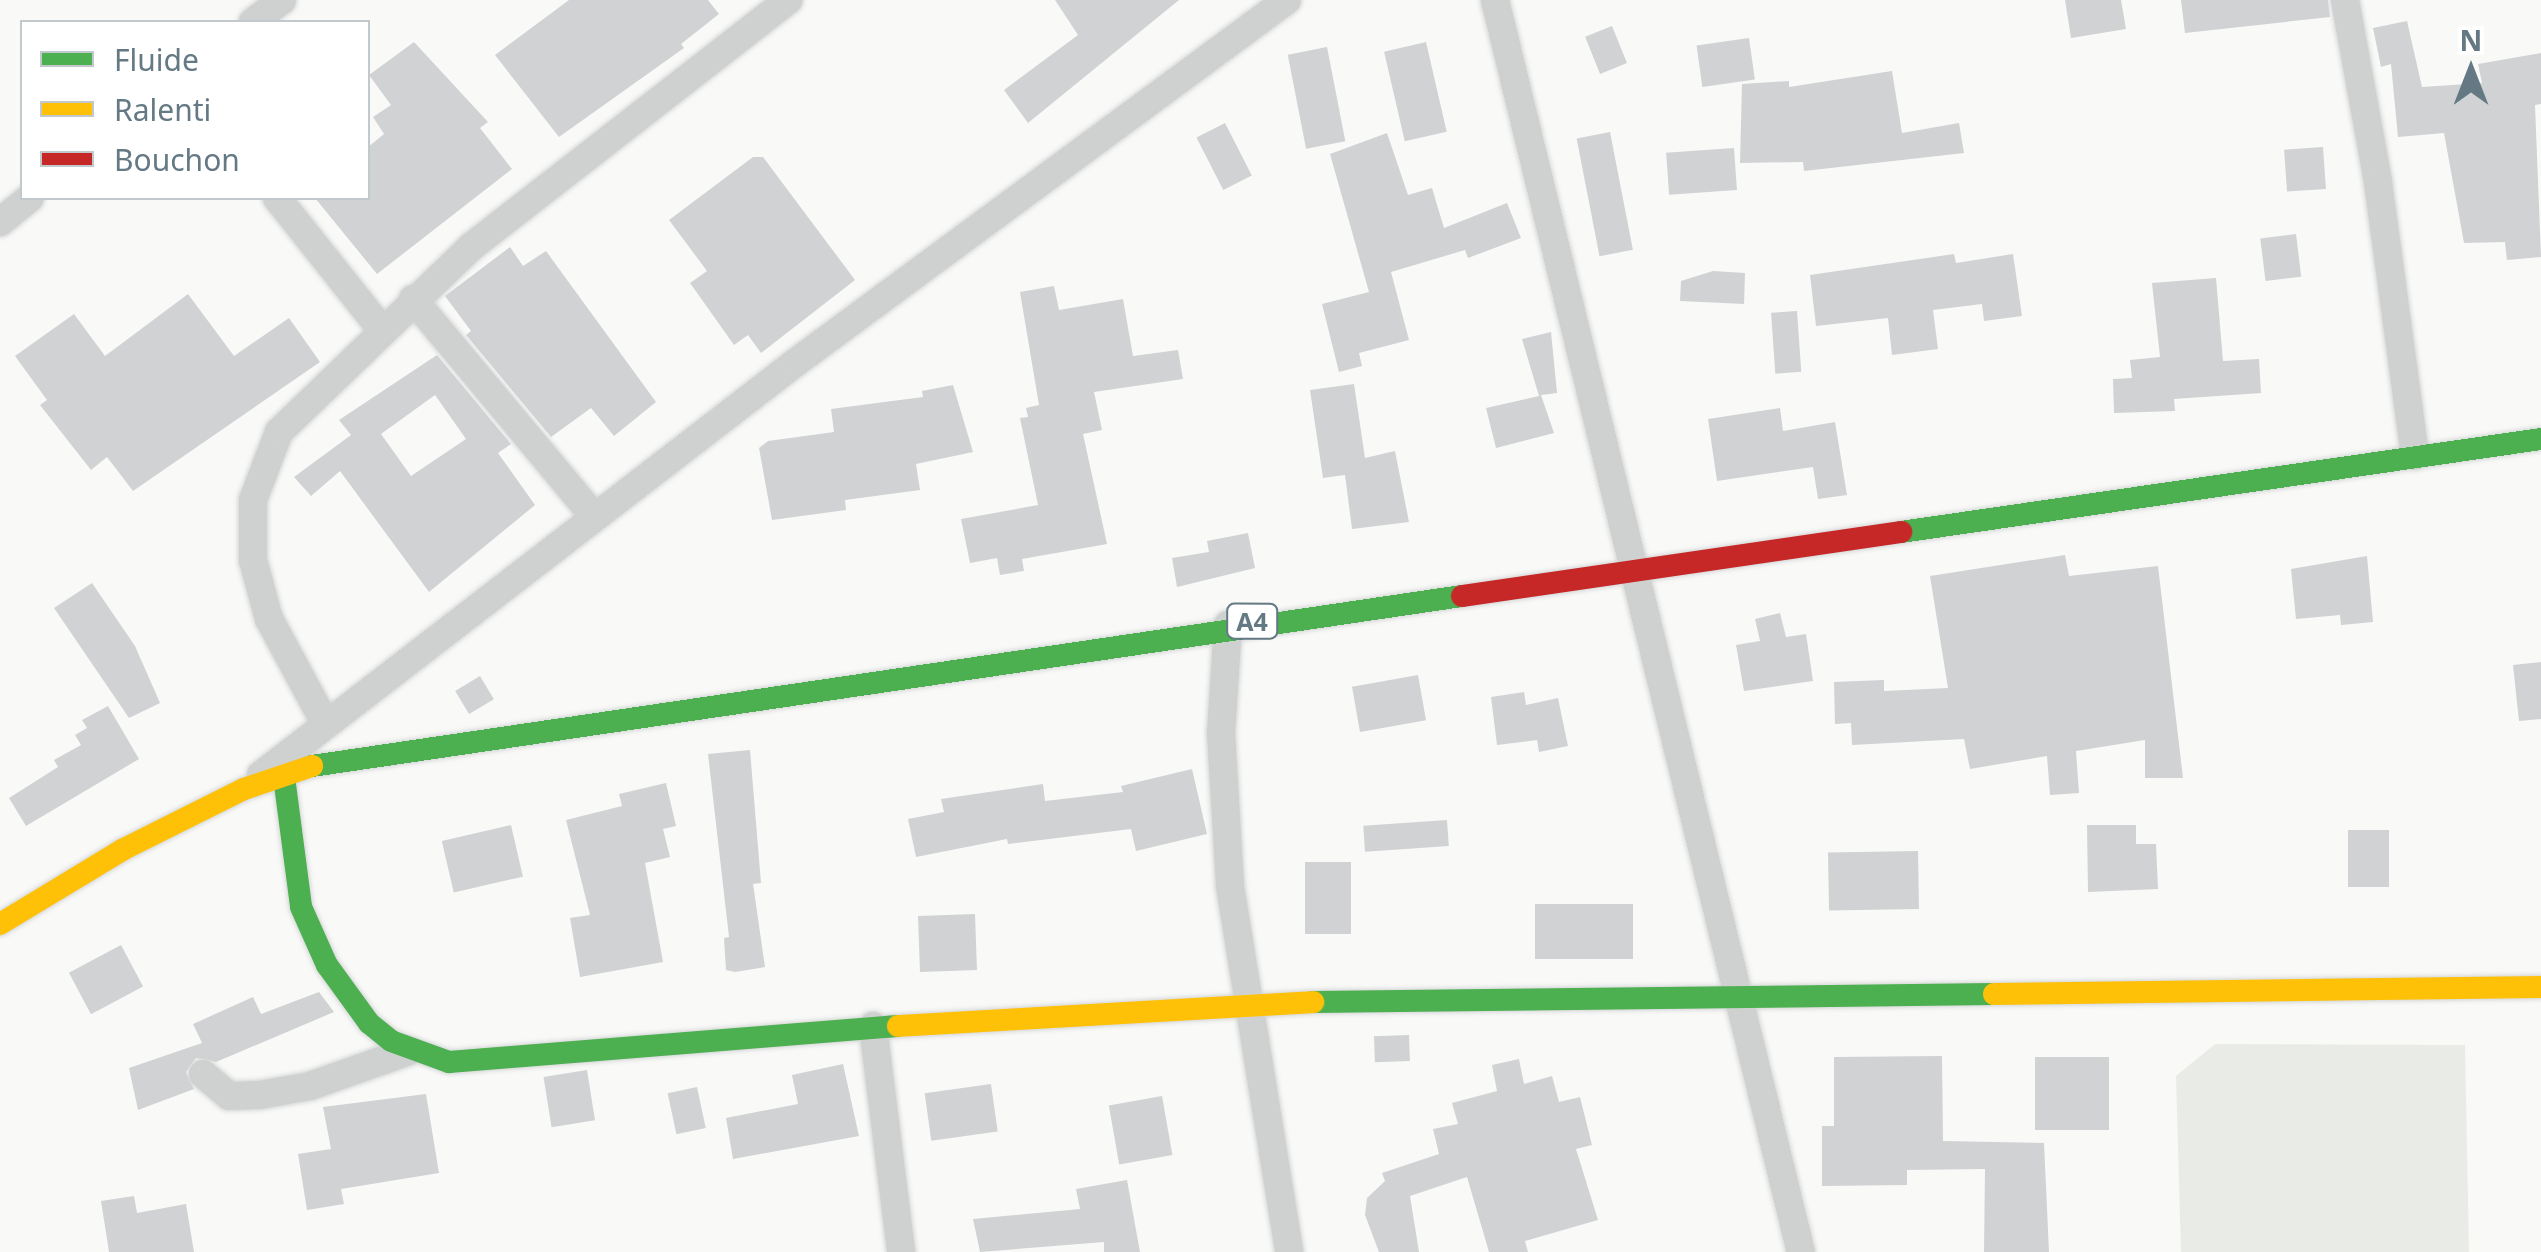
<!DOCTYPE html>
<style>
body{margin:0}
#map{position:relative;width:2541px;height:1252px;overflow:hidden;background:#f9f9f8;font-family:"Noto Sans",sans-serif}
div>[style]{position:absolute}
.green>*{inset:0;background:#e9ece6}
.building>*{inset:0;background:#d0d2d3;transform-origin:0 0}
.roads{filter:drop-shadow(0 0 2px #d5d7d7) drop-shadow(0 0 2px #d5d7d7)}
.street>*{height:28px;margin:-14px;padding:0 14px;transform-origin:14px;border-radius:14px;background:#cfd1d1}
.fast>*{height:22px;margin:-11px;padding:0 11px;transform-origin:11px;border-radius:11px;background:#4caf50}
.slow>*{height:22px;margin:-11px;padding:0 11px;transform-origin:11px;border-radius:11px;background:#ffc107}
.jam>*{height:22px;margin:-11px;padding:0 11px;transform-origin:11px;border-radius:11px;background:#c62828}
span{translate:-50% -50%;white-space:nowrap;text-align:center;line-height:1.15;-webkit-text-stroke:10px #fff;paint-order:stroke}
.shield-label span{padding:2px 8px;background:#fff;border:2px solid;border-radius:8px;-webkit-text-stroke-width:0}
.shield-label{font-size:25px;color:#647983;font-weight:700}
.legend{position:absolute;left:20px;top:20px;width:350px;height:180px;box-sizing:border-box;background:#fff;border:2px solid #c1c9cd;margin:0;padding:12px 18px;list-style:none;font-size:30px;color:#647983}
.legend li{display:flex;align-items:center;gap:20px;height:50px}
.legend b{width:50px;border:2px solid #c1c9cd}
.north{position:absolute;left:2421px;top:20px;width:100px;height:100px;-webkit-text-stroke:8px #fff;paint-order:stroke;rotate:0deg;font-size:28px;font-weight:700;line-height:40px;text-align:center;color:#647983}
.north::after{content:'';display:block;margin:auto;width:35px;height:45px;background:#647983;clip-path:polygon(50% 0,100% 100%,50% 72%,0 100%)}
</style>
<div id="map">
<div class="green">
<div style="clip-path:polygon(2215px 1044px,2465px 1045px,2469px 1252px,2181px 1252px,2176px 1076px)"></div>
</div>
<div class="building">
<div style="clip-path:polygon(569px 0,708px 0,719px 14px,681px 44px,684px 48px,559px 137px,495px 55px)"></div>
<div style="clip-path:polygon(1055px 0,1179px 0,1028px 123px,1004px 90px,1078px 35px)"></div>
<div style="clip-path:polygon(2065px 0,2121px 0,2126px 29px,2071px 38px)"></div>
<div style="clip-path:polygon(2181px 0,2328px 0,2330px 17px,2185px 33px)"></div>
<div style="clip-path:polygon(2407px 21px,2422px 87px,2482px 83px,2478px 64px,2541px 53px,2541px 104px,2535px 105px,2541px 257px,2507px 260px,2505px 242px,2464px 243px,2444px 133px,2398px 137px,2391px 64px,2381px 67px,2373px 28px)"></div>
<div style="left:1612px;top:26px;width:40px;height:29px;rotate:68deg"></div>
<div style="left:1749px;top:38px;width:42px;height:53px;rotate:82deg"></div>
<div style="clip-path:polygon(414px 42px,488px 122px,480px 128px,512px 169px,377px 274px,315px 198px,368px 198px,368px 147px,384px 134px,373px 117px,391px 105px,369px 75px)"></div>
<div style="left:1426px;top:42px;width:92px;height:43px;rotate:77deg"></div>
<div style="left:1327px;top:47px;width:96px;height:40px;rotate:79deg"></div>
<div style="clip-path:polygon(1892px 71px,1902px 133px,1959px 123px,1964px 153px,1804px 171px,1803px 162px,1740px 163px,1742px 84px,1789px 81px,1789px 87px)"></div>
<div style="left:1225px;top:123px;width:59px;height:32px;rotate:63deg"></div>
<div style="left:1610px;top:132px;width:120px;height:34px;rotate:79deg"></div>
<div style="clip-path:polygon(1387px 133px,1408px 195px,1432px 188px,1444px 228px,1507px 203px,1521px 238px,1468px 258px,1465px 250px,1391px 272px,1409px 340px,1359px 353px,1362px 366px,1339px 372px,1322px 304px,1369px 292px,1330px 154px)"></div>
<div style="left:2323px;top:147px;width:42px;height:39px;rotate:86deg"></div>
<div style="left:1734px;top:148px;width:42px;height:68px;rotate:86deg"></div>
<div style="clip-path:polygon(753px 157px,763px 157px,855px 280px,761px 353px,748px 335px,734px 345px,690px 283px,707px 271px,669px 220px)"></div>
<div style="left:2296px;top:234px;width:43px;height:36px;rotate:83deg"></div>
<div style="clip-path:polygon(510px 247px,523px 266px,546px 251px,656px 402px,614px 436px,591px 408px,551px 437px,466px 335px,471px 331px,445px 296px)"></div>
<div style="clip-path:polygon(1954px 254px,1956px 263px,2013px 254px,2022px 316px,1984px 321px,1982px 304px,1933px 310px,1938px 349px,1892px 355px,1888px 318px,1816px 326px,1810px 275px)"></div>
<div style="clip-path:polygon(1713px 271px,1745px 273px,1744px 304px,1680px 301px,1681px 281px)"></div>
<div style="clip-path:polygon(2216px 278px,2223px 361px,2259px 359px,2261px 393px,2174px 399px,2175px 411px,2114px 413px,2113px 379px,2132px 378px,2130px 360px,2160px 357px,2152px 283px)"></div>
<div style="clip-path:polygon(1054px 286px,1059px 310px,1123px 299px,1133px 356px,1178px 350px,1183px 379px,1094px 392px,1102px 430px,1083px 434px,1107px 544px,1022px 559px,1024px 571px,1000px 575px,997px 558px,970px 563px,961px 519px,1038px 505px,1020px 418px,1028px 417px,1026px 408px,1039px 405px,1020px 292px)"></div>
<div style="clip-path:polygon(188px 294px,234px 356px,289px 318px,320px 362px,133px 491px,107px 457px,91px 470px,40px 405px,47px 400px,15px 356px,74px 314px,105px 356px)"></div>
<div style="left:1797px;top:311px;width:61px;height:26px;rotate:86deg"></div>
<div style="clip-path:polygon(1551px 332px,1557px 393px,1541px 395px,1554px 433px,1496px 448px,1486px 408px,1539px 396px,1522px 339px)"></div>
<div style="clip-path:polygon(evenodd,437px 355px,511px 444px,498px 453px,535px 505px,429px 592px,340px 471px,311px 496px,294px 477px,351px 435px,339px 420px,437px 355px,435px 395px,466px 439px,411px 476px,381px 434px,435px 395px)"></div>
<div style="clip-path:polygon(1354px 384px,1365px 458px,1395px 451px,1409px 522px,1352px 529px,1345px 475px,1323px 478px,1310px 390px)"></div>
<div style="clip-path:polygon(953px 385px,973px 452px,916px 464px,920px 490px,845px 500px,846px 510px,772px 520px,759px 448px,768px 441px,834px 432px,831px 409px,923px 397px,922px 391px)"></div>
<div style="clip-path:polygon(1780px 408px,1783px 431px,1835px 422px,1847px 495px,1818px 499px,1813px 467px,1717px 481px,1708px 419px)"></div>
<div style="clip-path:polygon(1248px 533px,1255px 568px,1177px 587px,1172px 558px,1209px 552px,1207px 541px)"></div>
<div style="clip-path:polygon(2065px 555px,2069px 576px,2158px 566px,2183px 778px,2145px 778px,2145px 740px,2076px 751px,2079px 793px,2050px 795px,2047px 756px,1970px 769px,1964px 739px,1852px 745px,1851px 723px,1835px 724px,1834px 682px,1884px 680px,1884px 691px,1948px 688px,1930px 576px)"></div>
<div style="clip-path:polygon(2367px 556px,2373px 622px,2341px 625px,2340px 615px,2296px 619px,2291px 569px)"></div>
<div style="clip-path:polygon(92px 583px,135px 646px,160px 703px,129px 718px,54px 608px)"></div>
<div style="clip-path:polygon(1780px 613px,1786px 637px,1806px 634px,1813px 681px,1744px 691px,1736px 645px,1760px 641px,1755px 619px)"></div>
<div style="clip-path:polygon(2541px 662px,2541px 719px,2519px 721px,2513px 665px)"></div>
<div style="left:1418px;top:675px;width:46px;height:67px;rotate:80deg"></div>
<div style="left:480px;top:676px;width:27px;height:29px;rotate:59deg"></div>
<div style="clip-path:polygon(1524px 692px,1526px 705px,1558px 698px,1568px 746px,1539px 752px,1537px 740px,1497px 745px,1491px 697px)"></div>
<div style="clip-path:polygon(108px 706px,139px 759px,26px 826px,9px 798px,58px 767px,54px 760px,81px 745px,75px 735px,87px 728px,82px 720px)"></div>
<div style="clip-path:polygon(750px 750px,761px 883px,753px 884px,765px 967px,735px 972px,726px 970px,724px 938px,729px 937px,708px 754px)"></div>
<div style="clip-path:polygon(1192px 769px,1207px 834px,1136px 851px,1131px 829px,1008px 844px,1007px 839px,916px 857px,908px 819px,944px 812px,941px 799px,1043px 784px,1045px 801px,1123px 792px,1121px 786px)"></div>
<div style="clip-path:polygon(666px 783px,676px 826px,663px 829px,670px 857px,645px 863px,663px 962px,580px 977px,570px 918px,590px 915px,566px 820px,622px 806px,619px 794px)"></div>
<div style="left:1447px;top:820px;width:26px;height:84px;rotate:86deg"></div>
<div style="left:511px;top:825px;width:53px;height:71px;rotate:77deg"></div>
<div style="clip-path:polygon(2087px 825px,2136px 825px,2136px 844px,2156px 844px,2158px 889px,2088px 892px)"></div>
<div style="left:2348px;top:830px;width:41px;height:57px"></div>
<div style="left:1918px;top:851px;width:58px;height:90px;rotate:89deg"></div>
<div style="left:1305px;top:862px;width:46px;height:72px"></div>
<div style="left:1535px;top:904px;width:98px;height:55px"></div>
<div style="left:975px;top:914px;width:56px;height:57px;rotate:88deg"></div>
<div style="left:121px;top:945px;width:47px;height:59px;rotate:62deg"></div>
<div style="clip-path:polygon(319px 992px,334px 1012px,216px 1062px,196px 1058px,186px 1072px,194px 1089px,138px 1110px,129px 1068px,202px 1043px,193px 1024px,253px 997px,261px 1014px)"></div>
<div style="left:1409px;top:1035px;width:26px;height:35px;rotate:88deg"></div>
<div style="clip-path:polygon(1942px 1056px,1943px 1141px,2044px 1143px,2049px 1252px,1984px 1252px,1985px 1169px,1907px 1170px,1907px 1185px,1822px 1186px,1822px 1126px,1834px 1126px,1834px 1057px)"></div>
<div style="left:2035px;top:1057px;width:74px;height:73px"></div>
<div style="clip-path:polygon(1519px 1059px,1524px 1084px,1552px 1076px,1559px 1102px,1580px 1097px,1592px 1145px,1576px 1149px,1598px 1220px,1525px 1241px,1528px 1252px,1489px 1252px,1467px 1177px,1410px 1196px,1419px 1252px,1379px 1252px,1365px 1215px,1367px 1198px,1385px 1181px,1382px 1173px,1439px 1154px,1433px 1129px,1458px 1124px,1452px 1103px,1497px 1091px,1492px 1065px)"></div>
<div style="clip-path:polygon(843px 1064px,859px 1136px,733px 1159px,726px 1118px,798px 1104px,792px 1075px)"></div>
<div style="left:587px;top:1070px;width:51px;height:44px;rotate:81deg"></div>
<div style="left:991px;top:1084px;width:48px;height:67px;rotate:82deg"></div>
<div style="left:697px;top:1087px;width:42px;height:30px;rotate:78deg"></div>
<div style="clip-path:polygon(426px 1094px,439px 1173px,341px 1189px,344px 1204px,307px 1210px,298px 1154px,331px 1149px,323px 1107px)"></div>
<div style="left:1162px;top:1096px;width:60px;height:54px;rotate:80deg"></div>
<div style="clip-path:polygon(1127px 1180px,1140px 1252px,1104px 1252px,1104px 1242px,980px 1252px,973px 1219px,1080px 1209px,1076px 1189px)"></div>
<div style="clip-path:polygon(134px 1196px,137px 1213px,186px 1204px,194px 1252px,109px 1252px,101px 1201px)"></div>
</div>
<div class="roads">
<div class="street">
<div style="left:1495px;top:0;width:1289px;rotate:76.27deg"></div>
<div style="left:2345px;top:0;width:185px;rotate:79.7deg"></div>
<div style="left:2378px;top:182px;width:276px;rotate:82.3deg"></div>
<div style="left:253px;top:22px;width:36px;rotate:-37deg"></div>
<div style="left:277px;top:198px;width:169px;rotate:51.5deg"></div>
<div style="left:0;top:222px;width:38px;rotate:-39deg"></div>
<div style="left:413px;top:299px;width:283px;rotate:50.2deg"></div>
<div style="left:1228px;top:625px;width:108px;rotate:93.7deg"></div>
<div style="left:1221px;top:733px;width:153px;rotate:86.6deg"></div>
<div style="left:1230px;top:886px;width:371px;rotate:80.8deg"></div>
<div style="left:324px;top:721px;width:116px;rotate:-118.3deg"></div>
<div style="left:269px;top:619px;width:61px;rotate:-105.2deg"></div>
<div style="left:253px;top:560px;width:60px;rotate:-90deg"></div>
<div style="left:253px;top:500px;width:73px;rotate:-69.1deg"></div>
<div style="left:279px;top:432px;width:267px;rotate:-43.9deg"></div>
<div style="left:471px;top:247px;width:402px;rotate:-37.9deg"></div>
<div style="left:261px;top:775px;width:674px;rotate:-37.65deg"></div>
<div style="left:795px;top:363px;width:611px;rotate:-36.42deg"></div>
<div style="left:873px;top:1026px;width:228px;rotate:82.9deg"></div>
<div style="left:203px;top:1074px;width:34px;rotate:40deg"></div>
<div style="left:229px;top:1096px;width:31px;rotate:-2deg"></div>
<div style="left:260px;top:1095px;width:51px;rotate:-10.2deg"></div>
<div style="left:310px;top:1086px;width:105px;rotate:-19.5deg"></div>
</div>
<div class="fast">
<div style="left:1901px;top:532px;width:647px;rotate:-8.27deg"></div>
<div style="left:312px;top:766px;width:1162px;rotate:-8.41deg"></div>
<div style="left:284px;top:777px;width:131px;rotate:82.5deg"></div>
<div style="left:301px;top:907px;width:64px;rotate:65.9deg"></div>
<div style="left:327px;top:965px;width:72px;rotate:54.1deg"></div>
<div style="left:369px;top:1023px;width:28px;rotate:39deg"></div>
<div style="left:391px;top:1041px;width:62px;rotate:19.9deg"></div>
<div style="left:449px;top:1062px;width:450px;rotate:-4.6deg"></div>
<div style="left:1313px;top:1002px;width:681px;rotate:-0.67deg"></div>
</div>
<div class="slow">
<div style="left:0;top:924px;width:143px;rotate:-31.2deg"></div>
<div style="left:122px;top:850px;width:136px;rotate:-26.6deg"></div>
<div style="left:244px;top:789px;width:72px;rotate:-18.7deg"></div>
<div style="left:1994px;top:994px;width:547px;rotate:-0.73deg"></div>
<div style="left:898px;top:1026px;width:416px;rotate:-3.3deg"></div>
</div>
<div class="jam">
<div style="left:1462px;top:596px;width:444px;rotate:-8.3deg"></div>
</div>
</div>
<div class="shield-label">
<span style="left:1252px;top:621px">A4</span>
</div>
<ul class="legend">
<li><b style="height:12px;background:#4caf50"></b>Fluide</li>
<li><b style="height:12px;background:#ffc107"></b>Ralenti</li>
<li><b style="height:12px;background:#c62828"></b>Bouchon</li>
</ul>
<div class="north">N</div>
</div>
